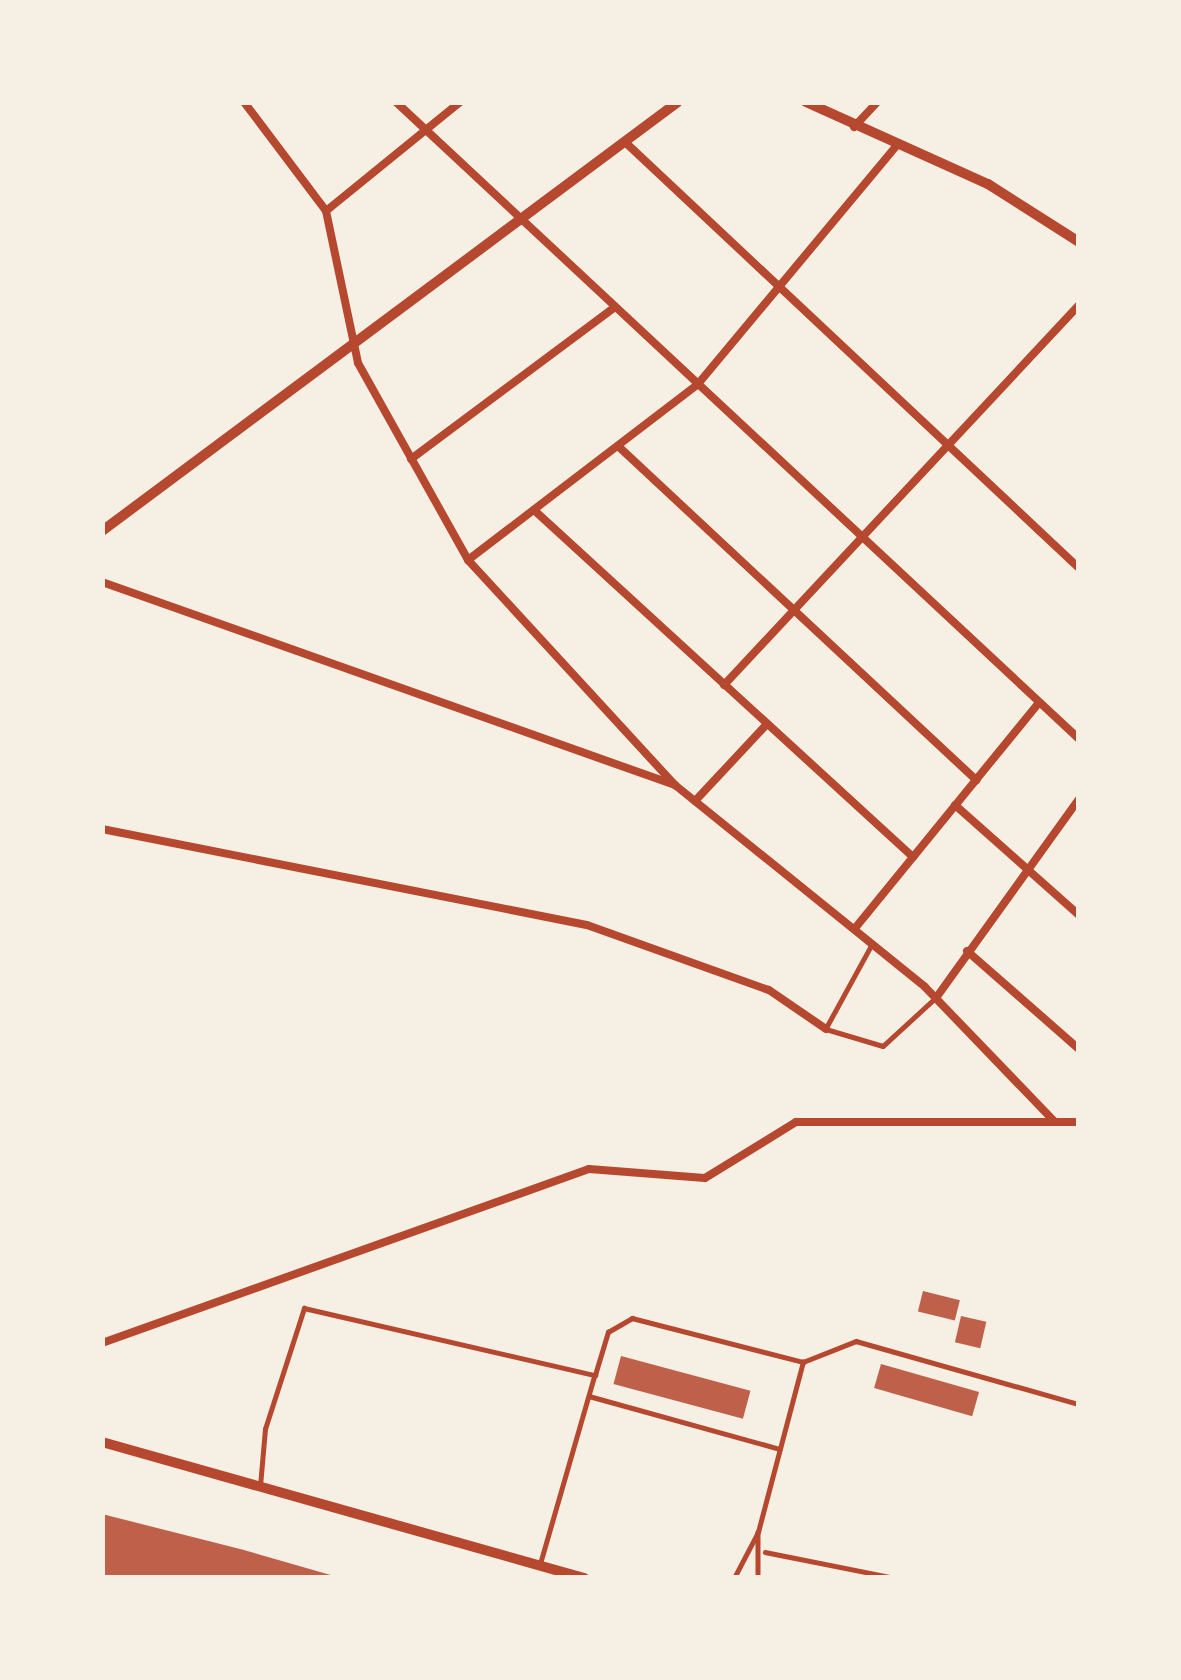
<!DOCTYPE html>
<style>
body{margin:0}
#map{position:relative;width:1181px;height:1680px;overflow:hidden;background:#f6efe4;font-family:"Roboto Condensed",sans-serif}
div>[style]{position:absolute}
.building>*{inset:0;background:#bf614a;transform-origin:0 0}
.service>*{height:4.5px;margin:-2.25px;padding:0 2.25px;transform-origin:2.25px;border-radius:2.25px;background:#b5482f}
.minor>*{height:8px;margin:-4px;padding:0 4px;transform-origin:4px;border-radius:4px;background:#b5482f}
.tertiary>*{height:10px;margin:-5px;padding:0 5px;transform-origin:5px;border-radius:5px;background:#b5482f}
.secondary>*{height:10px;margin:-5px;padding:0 5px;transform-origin:5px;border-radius:5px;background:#b5482f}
span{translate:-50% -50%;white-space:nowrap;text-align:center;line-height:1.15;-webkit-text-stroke:9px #f6efe4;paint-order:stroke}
.frame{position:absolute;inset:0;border:105px solid #f6efe4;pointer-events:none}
</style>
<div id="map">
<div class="building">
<div style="left:923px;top:1291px;width:38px;height:21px;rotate:14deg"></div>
<div style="left:961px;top:1316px;width:26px;height:27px;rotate:13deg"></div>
<div style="left:621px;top:1356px;width:134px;height:29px;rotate:15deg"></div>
<div style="left:881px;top:1364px;width:102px;height:25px;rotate:16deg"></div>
<div style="clip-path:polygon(102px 1514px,244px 1550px,341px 1578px,102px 1578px)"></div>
</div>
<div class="service">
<div style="left:873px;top:943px;width:98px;rotate:118.7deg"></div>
<div style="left:826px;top:1029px;width:59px;rotate:16.6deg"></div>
<div style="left:883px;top:1046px;width:68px;rotate:-42.6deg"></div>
<div style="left:595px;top:1375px;width:45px;rotate:-73.2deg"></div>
<div style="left:608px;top:1332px;width:28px;rotate:-30deg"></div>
<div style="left:632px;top:1318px;width:177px;rotate:14.4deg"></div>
<div style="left:589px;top:1396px;width:198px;rotate:15.5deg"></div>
<div style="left:260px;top:1486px;width:57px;rotate:-85deg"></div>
<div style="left:265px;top:1429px;width:127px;rotate:-72.1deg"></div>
<div style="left:304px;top:1308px;width:299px;rotate:13deg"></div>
<div style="left:595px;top:1375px;width:199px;rotate:106.1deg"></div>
<div style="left:758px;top:1532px;width:46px;rotate:90deg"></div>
<div style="left:765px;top:1552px;width:133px;rotate:11.3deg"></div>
<div style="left:734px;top:1578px;width:52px;rotate:-62.4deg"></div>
<div style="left:758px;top:1532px;width:176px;rotate:-75.2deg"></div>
<div style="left:803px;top:1362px;width:57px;rotate:-21.6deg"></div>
<div style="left:856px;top:1341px;width:232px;rotate:15.8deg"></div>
</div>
<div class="minor">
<div style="left:244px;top:102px;width:136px;rotate:53deg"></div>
<div style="left:326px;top:211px;width:155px;rotate:78.1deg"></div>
<div style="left:358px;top:363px;width:226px;rotate:60.8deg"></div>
<div style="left:468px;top:560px;width:306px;rotate:47.4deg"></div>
<div style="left:675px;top:785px;width:321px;rotate:38.9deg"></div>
<div style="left:925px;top:987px;width:187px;rotate:46.1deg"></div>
<div style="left:396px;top:102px;width:934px;rotate:43deg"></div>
<div style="left:854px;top:127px;width:34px;rotate:-47deg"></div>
<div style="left:625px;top:142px;width:623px;rotate:43.18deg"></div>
<div style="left:326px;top:211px;width:173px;rotate:-39.1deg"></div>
<div style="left:618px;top:446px;width:490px;rotate:43deg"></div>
<div style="left:411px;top:459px;width:254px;rotate:-36.7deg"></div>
<div style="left:534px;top:510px;width:514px;rotate:42.48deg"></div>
<div style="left:468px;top:560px;width:290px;rotate:-37.4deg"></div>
<div style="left:698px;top:384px;width:312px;rotate:-50.2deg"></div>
<div style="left:102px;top:582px;width:608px;rotate:19.51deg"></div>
<div style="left:724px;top:685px;width:520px;rotate:-46.95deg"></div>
<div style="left:695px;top:801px;width:105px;rotate:-46.9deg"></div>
<div style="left:955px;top:805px;width:166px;rotate:41.6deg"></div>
<div style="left:102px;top:829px;width:494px;rotate:11.2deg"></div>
<div style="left:587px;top:925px;width:193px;rotate:19.7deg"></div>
<div style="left:769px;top:990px;width:69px;rotate:34.4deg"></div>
<div style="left:856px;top:927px;width:289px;rotate:-50.8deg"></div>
<div style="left:967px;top:951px;width:149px;rotate:41.2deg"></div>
<div style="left:936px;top:998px;width:245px;rotate:-54.3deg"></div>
<div style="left:102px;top:1343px;width:517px;rotate:-19.66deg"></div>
<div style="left:589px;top:1169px;width:116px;rotate:4.4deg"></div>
<div style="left:705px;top:1178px;width:107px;rotate:-31.6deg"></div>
<div style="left:796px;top:1122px;width:283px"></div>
</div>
<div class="tertiary">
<div style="left:102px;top:1442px;width:501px;rotate:15.76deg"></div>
</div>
<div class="secondary">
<div style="left:806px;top:102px;width:200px;rotate:24.3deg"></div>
<div style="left:988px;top:184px;width:108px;rotate:32.5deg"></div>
<div style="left:102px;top:531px;width:718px;rotate:-36.68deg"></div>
</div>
<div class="frame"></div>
</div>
